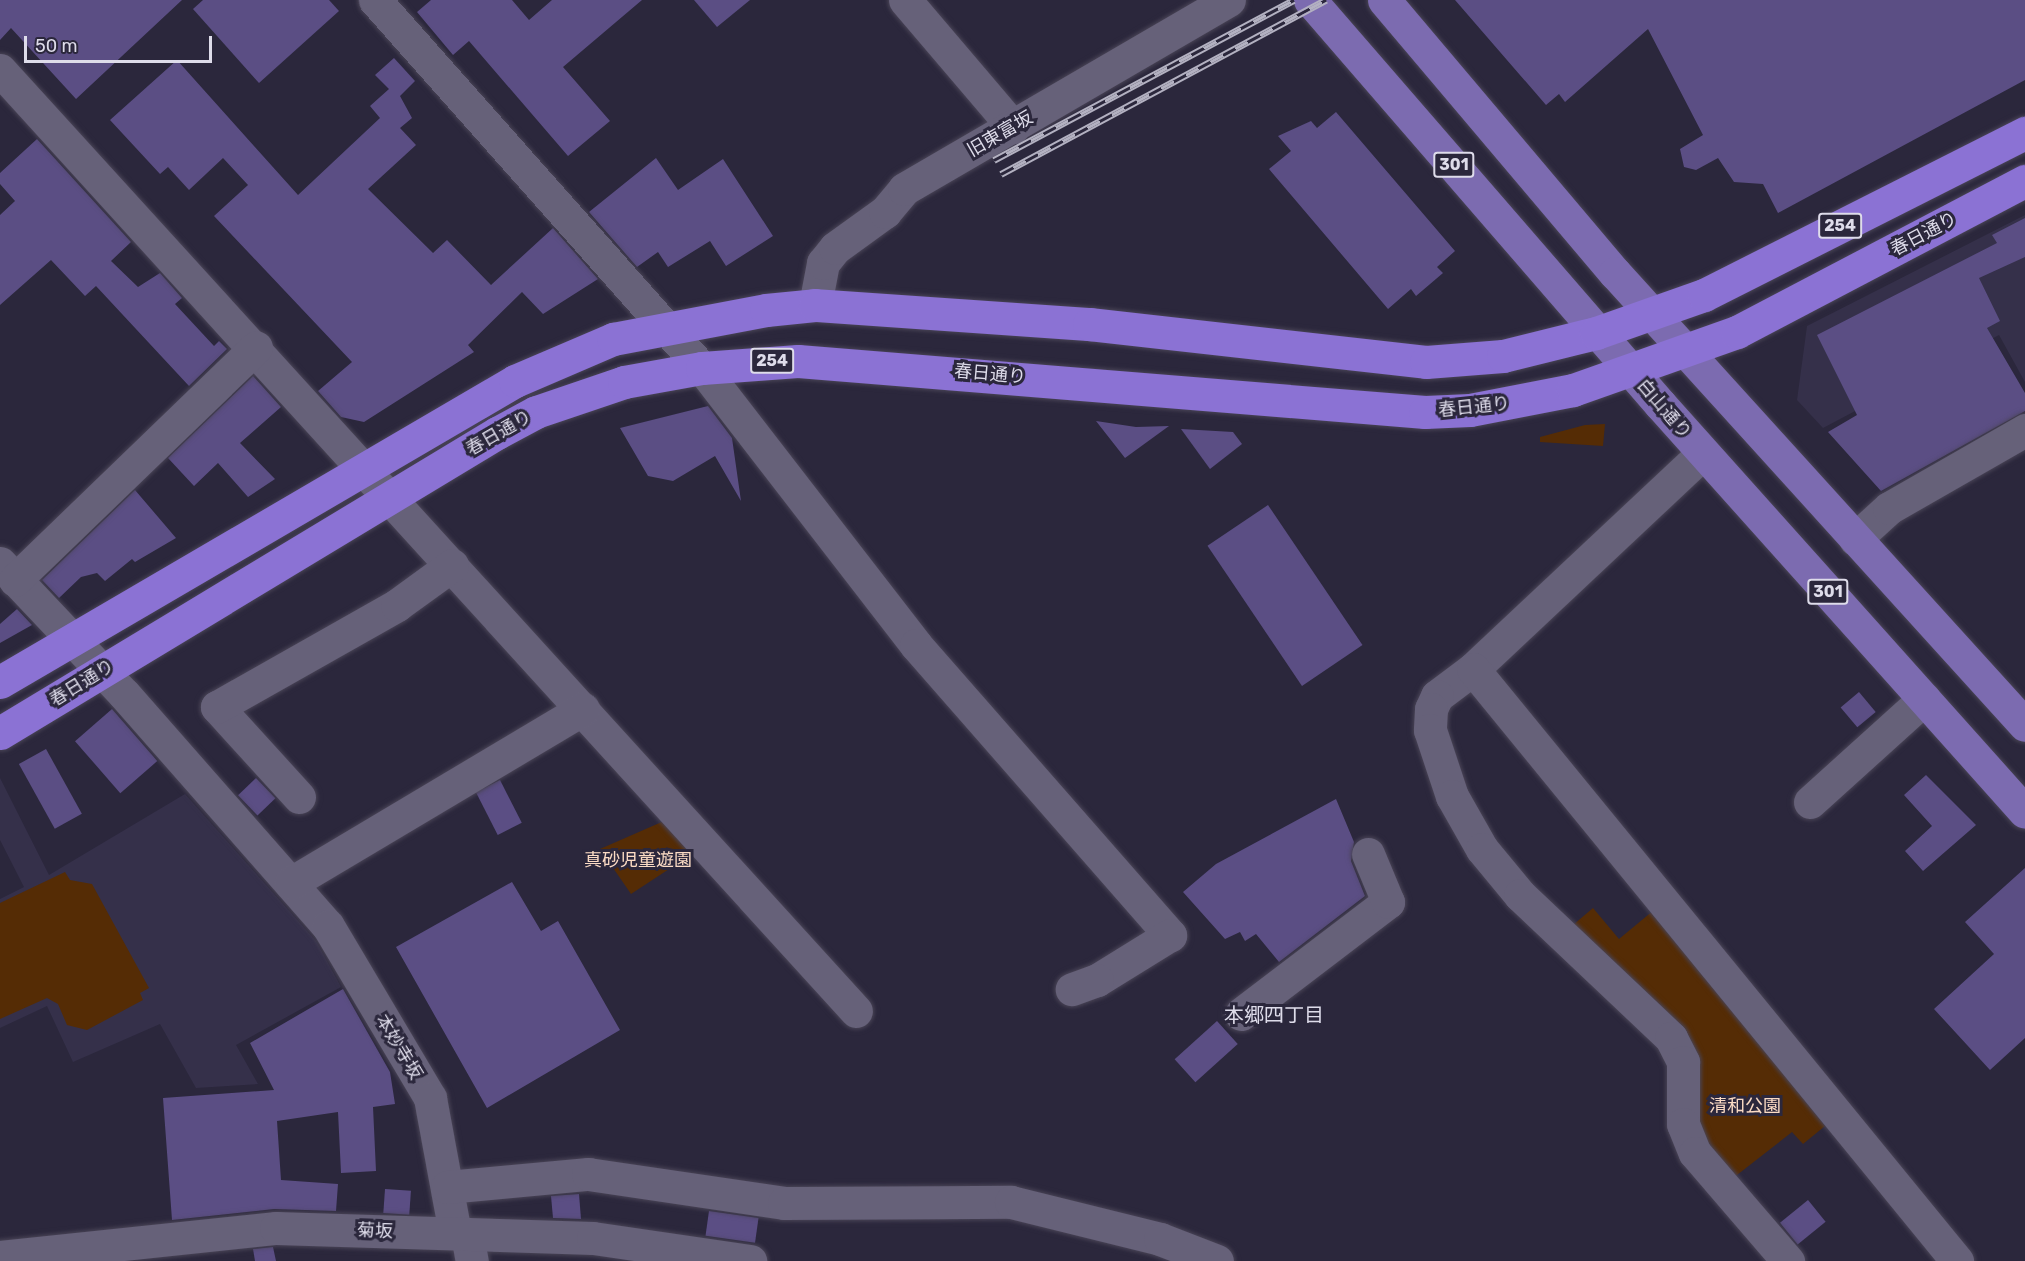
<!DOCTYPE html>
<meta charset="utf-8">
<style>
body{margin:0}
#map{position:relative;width:2025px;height:1261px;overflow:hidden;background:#2b273c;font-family:Rubik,"Noto Sans JP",sans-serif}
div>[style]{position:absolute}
.built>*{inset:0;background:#35304a}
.green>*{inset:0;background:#552c05}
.building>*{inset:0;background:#5b4e84;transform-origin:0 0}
.roads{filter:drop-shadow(0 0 2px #494456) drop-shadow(0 0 2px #494456)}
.minor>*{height:33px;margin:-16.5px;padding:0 16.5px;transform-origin:16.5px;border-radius:16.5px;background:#666179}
.major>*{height:33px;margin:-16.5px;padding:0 16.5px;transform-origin:16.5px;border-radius:16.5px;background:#7c6bb0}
.highway>*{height:33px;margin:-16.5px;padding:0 16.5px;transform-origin:16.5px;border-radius:16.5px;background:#8b72d4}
.rail>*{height:7px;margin-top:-3.5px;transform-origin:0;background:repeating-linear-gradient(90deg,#2b273c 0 14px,#b3b1c1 0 28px);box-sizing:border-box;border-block:2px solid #b3b1c1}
span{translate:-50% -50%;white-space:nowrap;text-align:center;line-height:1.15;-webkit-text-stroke:6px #2b273c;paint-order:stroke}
.shield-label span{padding:2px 4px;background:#2b273c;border:2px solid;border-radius:4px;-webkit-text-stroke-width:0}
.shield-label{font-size:16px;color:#dedcea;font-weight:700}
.street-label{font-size:18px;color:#dedcea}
.park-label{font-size:18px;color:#fbdbc4}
.neighbourhood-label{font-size:20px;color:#dedcea}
.scale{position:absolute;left:24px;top:36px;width:188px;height:27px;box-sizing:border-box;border:3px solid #dedcea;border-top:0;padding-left:8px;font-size:18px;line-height:21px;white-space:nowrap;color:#dedcea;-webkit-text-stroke:4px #2b273c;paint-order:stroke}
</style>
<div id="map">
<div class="built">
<div style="clip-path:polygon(2025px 215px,2025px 382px,1999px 335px,1823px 428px,1797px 400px,1807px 326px)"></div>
<div style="clip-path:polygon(0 778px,49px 875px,185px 794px,316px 941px,341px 987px,236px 1045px,258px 1084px,196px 1088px,160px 1024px,73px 1062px,47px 1006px,0 1028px,0 899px,24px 887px,0 840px)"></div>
</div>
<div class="green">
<div style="clip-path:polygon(1605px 424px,1603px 446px,1540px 442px,1540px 437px,1585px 425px)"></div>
<div style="clip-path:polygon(664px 821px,692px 854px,631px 894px,600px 849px)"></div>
<div style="clip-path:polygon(65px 872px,70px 880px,92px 884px,149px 988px,140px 993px,143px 1000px,87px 1030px,67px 1025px,58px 1004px,47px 998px,0 1019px,0 903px)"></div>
<div style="clip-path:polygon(1593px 908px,1619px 939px,1654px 910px,1825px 1126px,1803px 1144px,1792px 1132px,1728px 1182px,1699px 1140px,1696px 1087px,1573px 925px)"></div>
</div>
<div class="building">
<div style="clip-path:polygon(0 0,182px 0,76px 99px,11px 28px,0 40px)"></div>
<div style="clip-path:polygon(203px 0,329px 0,339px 11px,259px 83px,193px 9px)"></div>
<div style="clip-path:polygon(431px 0,512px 0,529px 20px,552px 0,642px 0,563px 67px,610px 121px,568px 156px,469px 41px,453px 55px,417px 12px)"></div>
<div style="clip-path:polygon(694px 0,750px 0,717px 27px)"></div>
<div style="clip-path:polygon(1455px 0,2025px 0,2025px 80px,1778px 213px,1763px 184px,1734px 182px,1718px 158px,1696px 170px,1684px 167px,1680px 149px,1703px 135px,1648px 29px,1565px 102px,1559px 94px,1546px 105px)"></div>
<div style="clip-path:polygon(394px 58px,415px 81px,400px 96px,412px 118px,400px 128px,416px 145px,368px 189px,433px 253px,447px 240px,491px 285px,553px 228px,598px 279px,543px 314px,522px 292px,468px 345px,474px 352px,364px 422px,341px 417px,318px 391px,352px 362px,214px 216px,248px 185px,223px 158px,189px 190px,168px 167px,160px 174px,110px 120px,177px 60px,298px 195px,380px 118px,370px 106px,389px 89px,375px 75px)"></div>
<div style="clip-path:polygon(1336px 112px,1455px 251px,1437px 267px,1443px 273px,1416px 296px,1411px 289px,1388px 309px,1269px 169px,1291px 151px,1278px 136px,1311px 121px,1317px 128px)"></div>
<div style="clip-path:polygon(37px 139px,131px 242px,111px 261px,138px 287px,160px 273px,182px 298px,175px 304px,214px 346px,219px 341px,227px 349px,189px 386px,96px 286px,85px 296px,51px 260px,0 305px,0 215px,15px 201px,0 184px,0 173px)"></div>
<div style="clip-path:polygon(656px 158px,678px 190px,723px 159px,773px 236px,726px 266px,710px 241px,668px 267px,658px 252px,637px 267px,589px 212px)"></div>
<div style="clip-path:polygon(2025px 218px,2025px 257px,1979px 278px,2000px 321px,1987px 328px,2025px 393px,2025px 411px,1881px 491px,1828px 432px,1857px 415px,1817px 335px,1997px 243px,1992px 235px)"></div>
<div style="clip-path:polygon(253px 376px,281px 407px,240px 443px,275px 479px,248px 497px,218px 463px,194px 486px,168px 458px)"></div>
<div style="clip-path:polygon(708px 406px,732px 438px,741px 501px,715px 456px,673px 481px,648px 476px,620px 428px)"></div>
<div style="clip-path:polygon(1096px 421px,1136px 427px,1169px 426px,1125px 458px)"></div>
<div style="clip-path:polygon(1181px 429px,1233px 432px,1242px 444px,1210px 469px)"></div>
<div style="clip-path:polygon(135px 490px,176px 538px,135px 562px,132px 559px,105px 581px,97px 573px,81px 577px,59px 598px,42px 580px)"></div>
<div style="left:1268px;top:505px;width:169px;height:73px;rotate:56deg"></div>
<div style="clip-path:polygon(17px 609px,32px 625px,0 643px,0 624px)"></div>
<div style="left:1859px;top:692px;width:26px;height:24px;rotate:50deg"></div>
<div style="left:112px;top:709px;width:69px;height:49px;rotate:49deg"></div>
<div style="left:46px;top:749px;width:74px;height:31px;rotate:61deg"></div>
<div style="clip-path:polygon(1926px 775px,1976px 825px,1923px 871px,1905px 851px,1932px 826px,1904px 795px)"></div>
<div style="left:256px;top:778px;width:28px;height:25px;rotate:46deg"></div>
<div style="left:500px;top:780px;width:48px;height:27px;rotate:63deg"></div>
<div style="clip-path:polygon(1336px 799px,1354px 842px,1351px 861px,1365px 896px,1279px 962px,1256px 934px,1245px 941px,1240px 932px,1225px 939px,1183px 892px,1216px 864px)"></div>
<div style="clip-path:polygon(2025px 868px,2025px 1038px,1990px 1070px,1934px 1009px,1994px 954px,1965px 922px)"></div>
<div style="clip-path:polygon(512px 882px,541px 931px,558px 921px,620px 1030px,487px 1108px,396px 947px)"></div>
<div style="clip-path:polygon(343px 989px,390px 1072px,395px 1104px,373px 1107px,376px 1171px,341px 1173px,338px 1112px,277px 1121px,281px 1180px,338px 1184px,336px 1211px,274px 1209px,172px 1220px,163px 1098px,274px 1090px,250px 1043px)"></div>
<div style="left:1217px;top:1021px;width:31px;height:57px;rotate:48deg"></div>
<div style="left:385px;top:1189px;width:26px;height:24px;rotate:4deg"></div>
<div style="clip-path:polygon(579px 1194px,581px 1219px,553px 1218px,551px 1196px)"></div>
<div style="left:1808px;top:1200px;width:28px;height:36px;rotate:51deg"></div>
<div style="left:709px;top:1211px;width:50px;height:25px;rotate:8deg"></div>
<div style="clip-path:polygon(273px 1247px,276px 1261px,255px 1261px,253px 1249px)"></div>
</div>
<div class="roads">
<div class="minor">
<div style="left:375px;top:0;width:492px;rotate:48.4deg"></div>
<div style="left:702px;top:368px;width:350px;rotate:52.3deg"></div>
<div style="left:916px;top:645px;width:386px;rotate:48.8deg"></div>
<div style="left:1170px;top:935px;width:86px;rotate:148.3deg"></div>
<div style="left:1097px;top:980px;width:27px;rotate:160deg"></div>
<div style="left:905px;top:0;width:167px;rotate:49.6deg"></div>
<div style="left:0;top:70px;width:1272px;rotate:47.71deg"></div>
<div style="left:815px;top:305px;width:43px;rotate:-79.2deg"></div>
<div style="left:823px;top:263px;width:19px;rotate:-51deg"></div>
<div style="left:835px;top:248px;width:62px;rotate:-35.8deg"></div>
<div style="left:885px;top:212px;width:30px;rotate:-50deg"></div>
<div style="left:904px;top:189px;width:376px;rotate:-30.2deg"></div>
<div style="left:1703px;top:453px;width:316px;rotate:136.8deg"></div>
<div style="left:1473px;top:669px;width:45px;rotate:143.1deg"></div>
<div style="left:1437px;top:696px;width:14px;rotate:115deg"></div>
<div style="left:1431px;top:709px;width:21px;rotate:93deg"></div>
<div style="left:1430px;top:730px;width:70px;rotate:71.6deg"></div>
<div style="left:1452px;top:796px;width:61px;rotate:60.5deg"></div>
<div style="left:1482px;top:849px;width:60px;rotate:50.4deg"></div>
<div style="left:1520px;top:895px;width:208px;rotate:43.4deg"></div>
<div style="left:1671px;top:1038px;width:27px;rotate:63deg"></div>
<div style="left:1683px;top:1062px;width:62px;rotate:90deg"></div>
<div style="left:1683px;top:1124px;width:31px;rotate:68deg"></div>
<div style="left:1695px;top:1153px;width:143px;rotate:49.3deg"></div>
<div style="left:1855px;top:539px;width:46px;rotate:-42.4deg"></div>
<div style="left:1889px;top:508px;width:157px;rotate:-29.8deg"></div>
<div style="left:0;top:563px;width:180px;rotate:46.6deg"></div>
<div style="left:124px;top:694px;width:309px;rotate:48.7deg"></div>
<div style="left:328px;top:926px;width:200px;rotate:59.3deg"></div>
<div style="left:430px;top:1098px;width:137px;rotate:79.5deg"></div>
<div style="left:15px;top:580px;width:335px;rotate:-44deg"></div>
<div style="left:1473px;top:669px;width:765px;rotate:50.73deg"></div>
<div style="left:299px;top:797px;width:122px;rotate:-132.3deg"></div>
<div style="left:217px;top:707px;width:207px;rotate:-29.5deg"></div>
<div style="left:397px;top:605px;width:68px;rotate:-36deg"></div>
<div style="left:1810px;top:802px;width:154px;rotate:-42.1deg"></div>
<div style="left:291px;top:883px;width:340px;rotate:-30.8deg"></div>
<div style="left:1241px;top:1014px;width:185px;rotate:-37.3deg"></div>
<div style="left:1388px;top:902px;width:52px;rotate:-112.6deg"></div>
<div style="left:447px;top:1187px;width:142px;rotate:-5.3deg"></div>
<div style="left:588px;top:1174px;width:198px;rotate:8.4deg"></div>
<div style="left:784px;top:1203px;width:227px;rotate:-0.3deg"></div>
<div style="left:1011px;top:1202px;width:154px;rotate:13.9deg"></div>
<div style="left:1160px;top:1239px;width:61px;rotate:21.1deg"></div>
<div style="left:467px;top:1234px;width:27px;rotate:80deg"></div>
<div style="left:0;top:1257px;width:278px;rotate:-6deg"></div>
<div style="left:276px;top:1228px;width:317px;rotate:1.8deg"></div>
<div style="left:593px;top:1238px;width:159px;rotate:8.3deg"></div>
</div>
<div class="major">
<div style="left:1310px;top:0;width:535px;rotate:49.1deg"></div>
<div style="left:1660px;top:404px;width:547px;rotate:48.18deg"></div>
<div style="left:1384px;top:0;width:358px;rotate:49.8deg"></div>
<div style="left:1615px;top:273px;width:610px;rotate:47.79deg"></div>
</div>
<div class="highway">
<div style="left:0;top:682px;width:597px;rotate:-30.3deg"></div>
<div style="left:515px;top:381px;width:107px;rotate:-23.2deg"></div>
<div style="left:613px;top:339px;width:156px;rotate:-10.7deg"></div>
<div style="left:766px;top:310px;width:49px;rotate:-5.8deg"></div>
<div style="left:815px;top:305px;width:275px;rotate:4deg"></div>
<div style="left:1089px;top:324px;width:339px;rotate:6.4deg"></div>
<div style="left:1426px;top:362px;width:77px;rotate:-4.5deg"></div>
<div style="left:1503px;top:356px;width:96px;rotate:-13.9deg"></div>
<div style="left:1596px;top:333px;width:114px;rotate:-19.4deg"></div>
<div style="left:1704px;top:295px;width:360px;rotate:-26.8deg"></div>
<div style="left:0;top:733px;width:581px;rotate:-31.12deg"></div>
<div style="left:497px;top:433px;width:44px;rotate:-28.3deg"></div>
<div style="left:536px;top:412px;width:93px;rotate:-18.8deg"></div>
<div style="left:624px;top:382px;width:79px;rotate:-10.2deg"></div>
<div style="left:702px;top:368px;width:96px;rotate:-4.2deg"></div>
<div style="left:798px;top:361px;width:629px;rotate:4.65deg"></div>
<div style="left:1425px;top:412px;width:45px;rotate:-2.5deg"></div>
<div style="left:1470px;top:410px;width:105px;rotate:-11deg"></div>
<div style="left:1573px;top:390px;width:174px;rotate:-19.5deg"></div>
<div style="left:1737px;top:332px;width:325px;rotate:-27.7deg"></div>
</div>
</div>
<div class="rail">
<div style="left:994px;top:160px;width:340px;rotate:-28.1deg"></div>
<div style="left:1001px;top:174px;width:369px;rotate:-28.2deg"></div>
</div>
<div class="shield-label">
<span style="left:1454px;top:165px">301</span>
<span style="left:1840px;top:226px">254</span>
<span style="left:772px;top:361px">254</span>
<span style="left:1828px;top:592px">301</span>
</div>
<div class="street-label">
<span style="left:1000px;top:134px;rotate:-30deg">旧東富坂</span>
<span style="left:1924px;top:234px;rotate:-28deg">春日通り</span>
<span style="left:990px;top:374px;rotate:5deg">春日通り</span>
<span style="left:1474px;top:407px;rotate:-6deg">春日通り</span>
<span style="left:1664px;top:409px;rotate:49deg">白山通り</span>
<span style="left:499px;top:433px;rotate:-30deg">春日通り</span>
<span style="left:82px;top:683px;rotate:-32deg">春日通り</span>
<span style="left:399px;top:1047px;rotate:59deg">本妙寺坂</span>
<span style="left:375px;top:1231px;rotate:2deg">菊坂</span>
</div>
<div class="park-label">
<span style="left:638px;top:860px">真砂児童遊園</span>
<span style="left:1745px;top:1106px">清和公園</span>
</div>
<div class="neighbourhood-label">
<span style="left:1274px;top:1015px">本郷四丁目</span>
</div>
<div class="scale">50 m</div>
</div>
